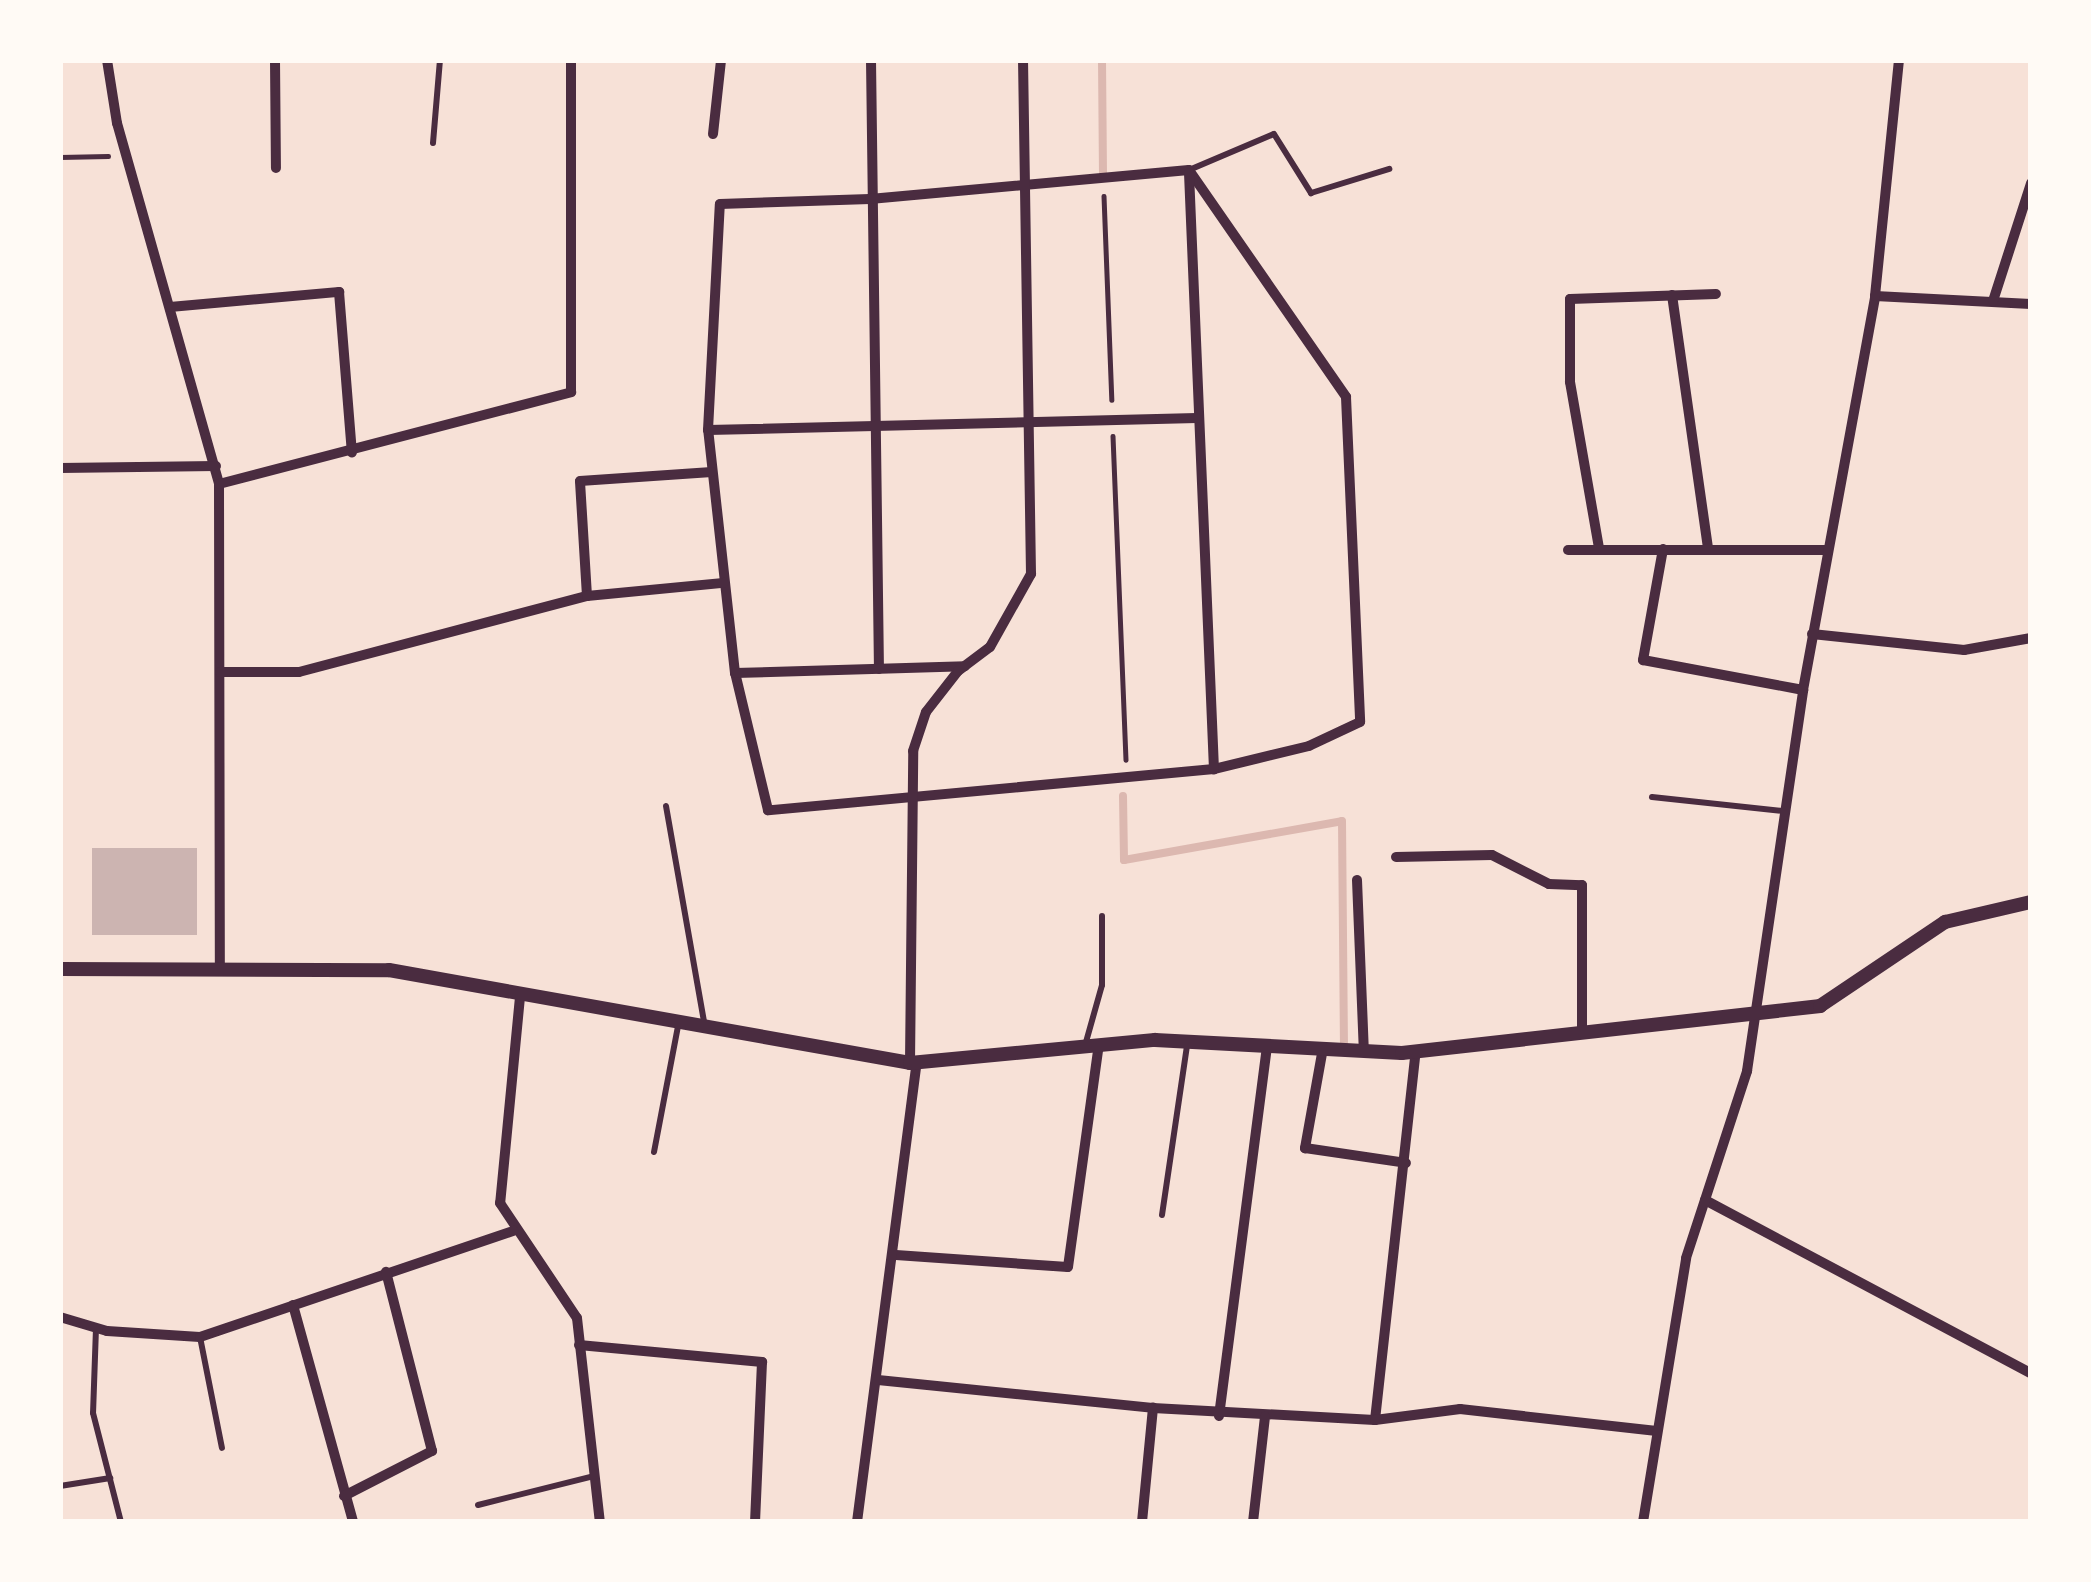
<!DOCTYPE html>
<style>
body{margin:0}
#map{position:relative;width:2091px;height:1582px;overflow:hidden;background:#f7e1d7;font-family:Bitter,serif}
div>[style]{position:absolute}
.stream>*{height:8px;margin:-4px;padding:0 4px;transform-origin:4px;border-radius:4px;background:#dcb8b0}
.building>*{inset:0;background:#ccb4b1;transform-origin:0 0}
.path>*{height:4.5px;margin:-2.25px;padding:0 2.25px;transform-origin:2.25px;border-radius:2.25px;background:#4a2c40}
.service>*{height:6px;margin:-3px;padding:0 3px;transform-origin:3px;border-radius:3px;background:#4a2c40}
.minor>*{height:10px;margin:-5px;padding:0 5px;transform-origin:5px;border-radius:5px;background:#4a2c40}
.tertiary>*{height:14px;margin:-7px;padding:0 7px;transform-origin:7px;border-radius:7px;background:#4a2c40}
span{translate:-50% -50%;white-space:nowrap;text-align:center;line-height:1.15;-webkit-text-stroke:12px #fffaf5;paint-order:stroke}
.frame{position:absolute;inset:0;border:63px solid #fffaf5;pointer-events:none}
</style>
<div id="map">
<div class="stream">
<div style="left:1102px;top:60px;width:118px;rotate:89.5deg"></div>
<div style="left:1123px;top:796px;width:64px;rotate:89.1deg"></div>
<div style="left:1124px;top:860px;width:221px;rotate:-10.1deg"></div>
<div style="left:1342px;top:821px;width:227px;rotate:89.5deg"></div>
</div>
<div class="building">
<div style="left:92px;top:848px;width:105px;height:87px"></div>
</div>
<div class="path">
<div style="left:60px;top:157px;width:48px;rotate:-1.2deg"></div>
<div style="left:1104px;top:196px;width:204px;rotate:87.8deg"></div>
<div style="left:1113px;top:436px;width:324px;rotate:87.7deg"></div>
</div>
<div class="service">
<div style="left:433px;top:143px;width:83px;rotate:-85.2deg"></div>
<div style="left:1189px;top:170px;width:92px;rotate:-23deg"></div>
<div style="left:1274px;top:134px;width:70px;rotate:57.9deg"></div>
<div style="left:1311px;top:193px;width:82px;rotate:-17.1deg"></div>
<div style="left:1652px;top:797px;width:133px;rotate:6.1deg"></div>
<div style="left:666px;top:806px;width:224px;rotate:80deg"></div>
<div style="left:1086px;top:1042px;width:59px;rotate:-74.3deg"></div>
<div style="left:1102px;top:985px;width:69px;rotate:-90deg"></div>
<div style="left:654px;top:1152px;width:128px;rotate:-79.2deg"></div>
<div style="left:1162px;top:1215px;width:172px;rotate:-81.6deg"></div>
<div style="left:96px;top:1328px;width:85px;rotate:92deg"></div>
<div style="left:93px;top:1413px;width:113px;rotate:75.6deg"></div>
<div style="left:200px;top:1337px;width:113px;rotate:78.8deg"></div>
<div style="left:60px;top:1486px;width:51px;rotate:-9.1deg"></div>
<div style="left:478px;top:1505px;width:115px;rotate:-14deg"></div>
</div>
<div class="minor">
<div style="left:107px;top:60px;width:64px;rotate:81deg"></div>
<div style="left:117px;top:123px;width:375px;rotate:74.2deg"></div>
<div style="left:219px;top:484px;width:484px;rotate:89.9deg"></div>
<div style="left:275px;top:60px;width:108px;rotate:89.5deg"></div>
<div style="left:871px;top:60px;width:609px;rotate:89.25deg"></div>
<div style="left:713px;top:134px;width:74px;rotate:-83.8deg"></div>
<div style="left:1189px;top:170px;width:276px;rotate:55.3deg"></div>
<div style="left:1346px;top:397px;width:325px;rotate:87.5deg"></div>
<div style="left:1360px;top:722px;width:56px;rotate:154.8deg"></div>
<div style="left:1309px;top:746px;width:98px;rotate:166.4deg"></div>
<div style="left:1214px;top:769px;width:448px;rotate:174.7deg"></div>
<div style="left:768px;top:810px;width:141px;rotate:-103.5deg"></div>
<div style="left:735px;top:673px;width:244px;rotate:-96.3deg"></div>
<div style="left:708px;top:430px;width:226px;rotate:-87deg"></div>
<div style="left:720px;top:204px;width:150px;rotate:-1.9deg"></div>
<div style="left:870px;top:199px;width:320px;rotate:-5.2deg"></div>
<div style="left:1189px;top:173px;width:597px;rotate:87.6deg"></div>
<div style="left:1672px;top:295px;width:257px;rotate:81.9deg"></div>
<div style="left:1875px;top:296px;width:156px;rotate:2.9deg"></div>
<div style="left:1993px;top:301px;width:124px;rotate:-72.1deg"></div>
<div style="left:170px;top:307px;width:170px;rotate:-5.1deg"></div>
<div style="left:339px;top:292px;width:161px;rotate:85.4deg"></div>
<div style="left:708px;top:430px;width:489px;rotate:-1.4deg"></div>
<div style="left:60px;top:468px;width:156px;rotate:-0.7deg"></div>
<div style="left:219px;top:484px;width:364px;rotate:-14.6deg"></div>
<div style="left:571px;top:392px;width:332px;rotate:-90deg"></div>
<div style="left:1599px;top:548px;width:169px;rotate:-99.9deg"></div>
<div style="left:1570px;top:382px;width:83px;rotate:-90deg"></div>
<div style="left:1570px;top:299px;width:146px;rotate:-2deg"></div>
<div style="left:1663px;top:549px;width:113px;rotate:100.2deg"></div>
<div style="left:1643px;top:660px;width:163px;rotate:10.6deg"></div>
<div style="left:1568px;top:550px;width:259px"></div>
<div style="left:587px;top:596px;width:115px;rotate:-93.5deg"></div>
<div style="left:580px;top:481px;width:132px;rotate:-3.9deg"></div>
<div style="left:1812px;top:634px;width:153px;rotate:6deg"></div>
<div style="left:1964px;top:650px;width:68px;rotate:-10.2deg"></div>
<div style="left:220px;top:672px;width:79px"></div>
<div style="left:299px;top:672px;width:298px;rotate:-14.8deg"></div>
<div style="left:587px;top:596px;width:137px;rotate:-5.5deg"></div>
<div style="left:735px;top:673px;width:230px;rotate:-1.7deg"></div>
<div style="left:1396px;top:857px;width:96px;rotate:-1.2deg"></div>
<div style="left:1492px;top:855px;width:64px;rotate:27deg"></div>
<div style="left:1549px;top:884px;width:33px;rotate:2deg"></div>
<div style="left:1582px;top:885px;width:145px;rotate:90deg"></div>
<div style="left:1357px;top:880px;width:171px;rotate:87.7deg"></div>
<div style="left:520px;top:997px;width:207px;rotate:95.5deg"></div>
<div style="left:500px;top:1203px;width:138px;rotate:56.2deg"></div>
<div style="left:577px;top:1318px;width:205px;rotate:83.6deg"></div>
<div style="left:1323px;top:1048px;width:102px;rotate:100.2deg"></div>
<div style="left:1305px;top:1148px;width:102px;rotate:8.4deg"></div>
<div style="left:910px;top:1063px;width:312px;rotate:-89.4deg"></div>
<div style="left:913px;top:751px;width:41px;rotate:-71.6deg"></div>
<div style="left:926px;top:712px;width:52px;rotate:-52deg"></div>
<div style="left:958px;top:671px;width:40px;rotate:-37deg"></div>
<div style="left:990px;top:647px;width:84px;rotate:-60.7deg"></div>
<div style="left:1031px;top:574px;width:514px;rotate:-90.89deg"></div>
<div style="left:1705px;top:1200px;width:369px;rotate:28deg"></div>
<div style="left:896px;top:1255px;width:172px;rotate:4deg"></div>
<div style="left:1068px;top:1267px;width:224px;rotate:-82.1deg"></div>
<div style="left:293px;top:1305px;width:225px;rotate:74.5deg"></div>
<div style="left:60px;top:1317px;width:49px;rotate:16.6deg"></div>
<div style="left:107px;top:1331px;width:93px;rotate:3.7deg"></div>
<div style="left:200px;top:1337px;width:331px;rotate:-18.7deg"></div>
<div style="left:579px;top:1345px;width:184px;rotate:5.3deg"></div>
<div style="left:762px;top:1362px;width:160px;rotate:92.5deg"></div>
<div style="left:878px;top:1380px;width:276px;rotate:5.8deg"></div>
<div style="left:1219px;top:1416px;width:373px;rotate:-82.6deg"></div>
<div style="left:1375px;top:1420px;width:371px;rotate:-83.7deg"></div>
<div style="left:344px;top:1496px;width:99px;rotate:-27.1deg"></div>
<div style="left:432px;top:1451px;width:185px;rotate:-104.4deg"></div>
<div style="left:857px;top:1522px;width:464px;rotate:-82.6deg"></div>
<div style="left:1142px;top:1522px;width:115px;rotate:-84.5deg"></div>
<div style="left:1153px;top:1408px;width:222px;rotate:3.1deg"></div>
<div style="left:1375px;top:1420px;width:86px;rotate:-7.4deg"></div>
<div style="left:1460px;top:1409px;width:198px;rotate:6.4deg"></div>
<div style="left:1253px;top:1522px;width:106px;rotate:-83.5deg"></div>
<div style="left:1643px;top:1522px;width:267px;rotate:-80.7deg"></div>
<div style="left:1686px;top:1258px;width:197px;rotate:-71.9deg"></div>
<div style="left:1747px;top:1071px;width:385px;rotate:-81.6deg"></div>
<div style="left:1803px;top:690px;width:401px;rotate:-79.6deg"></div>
<div style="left:1875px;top:296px;width:237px;rotate:-84.2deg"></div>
</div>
<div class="tertiary">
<div style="left:60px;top:969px;width:329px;rotate:0.2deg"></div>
<div style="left:389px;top:970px;width:529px;rotate:10.12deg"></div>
<div style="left:910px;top:1063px;width:246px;rotate:-5.4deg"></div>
<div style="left:1155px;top:1040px;width:247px;rotate:3deg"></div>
<div style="left:1402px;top:1053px;width:421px;rotate:-6.4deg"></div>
<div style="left:1820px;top:1006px;width:151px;rotate:-33.9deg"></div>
<div style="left:1945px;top:922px;width:88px;rotate:-13.1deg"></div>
</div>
<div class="frame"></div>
</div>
